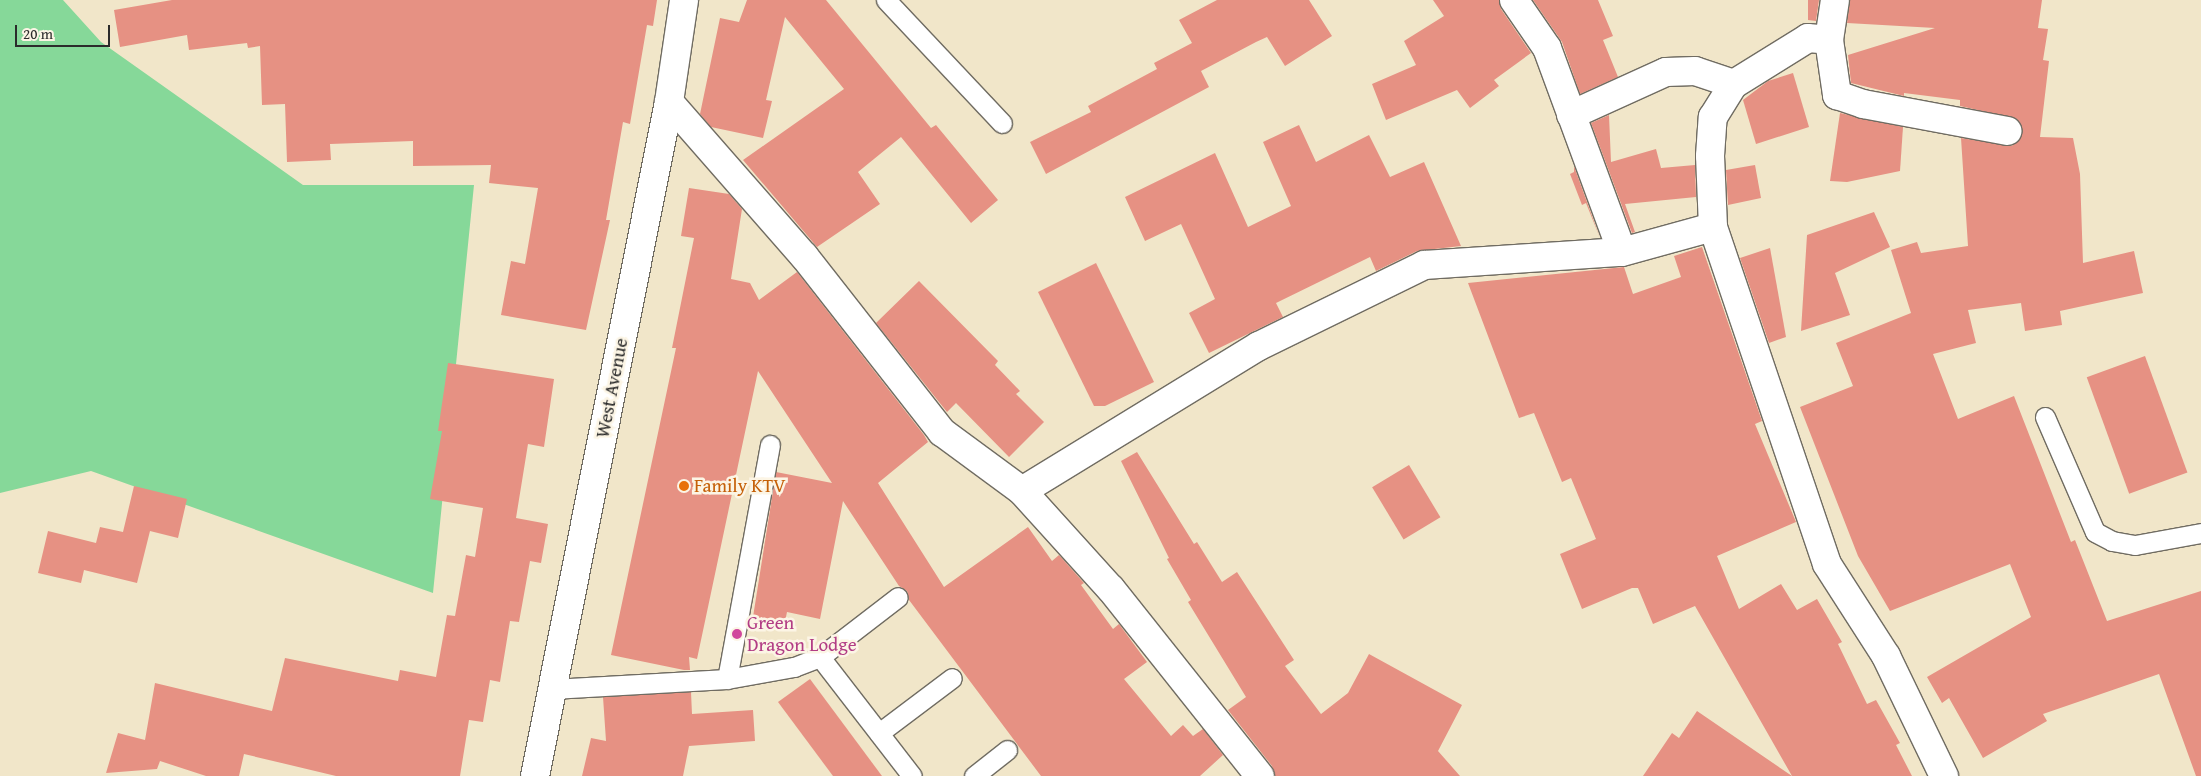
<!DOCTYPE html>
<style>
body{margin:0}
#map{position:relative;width:2201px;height:776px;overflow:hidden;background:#f1e6c9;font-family:"Gentium Book Plus",serif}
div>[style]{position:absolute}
.green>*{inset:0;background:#86d899}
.building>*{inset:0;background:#e69183;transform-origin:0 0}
.roads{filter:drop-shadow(1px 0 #706c62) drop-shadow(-1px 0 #706c62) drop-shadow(0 1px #706c62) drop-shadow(0 -1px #706c62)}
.lane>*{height:19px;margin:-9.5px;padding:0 9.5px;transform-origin:9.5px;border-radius:9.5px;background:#fff}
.street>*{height:28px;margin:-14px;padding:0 14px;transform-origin:14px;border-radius:14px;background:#fff}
.secondary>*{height:28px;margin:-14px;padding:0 14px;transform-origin:14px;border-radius:14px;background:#fff}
.dots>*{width:14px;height:14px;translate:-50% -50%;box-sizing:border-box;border:2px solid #fcf5e5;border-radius:50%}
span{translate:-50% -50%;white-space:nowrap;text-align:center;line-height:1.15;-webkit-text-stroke:5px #fcf5e5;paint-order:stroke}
.street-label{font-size:19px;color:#2b2b2b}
.food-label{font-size:19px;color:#c56008}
.left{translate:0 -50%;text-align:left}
.hotel-label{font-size:19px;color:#b23c85}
.scale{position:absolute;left:15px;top:25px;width:95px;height:22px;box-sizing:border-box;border:2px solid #2b2b2b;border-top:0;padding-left:6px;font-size:15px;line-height:18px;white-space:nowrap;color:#2b2b2b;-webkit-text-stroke:4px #fcf5e5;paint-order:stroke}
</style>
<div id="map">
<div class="green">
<div style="clip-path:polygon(0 0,63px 0,101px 42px,303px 185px,474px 185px,433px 593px,91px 471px,0 493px)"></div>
</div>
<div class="building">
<div style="clip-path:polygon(172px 0,657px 0,653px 26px,647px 25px,630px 124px,623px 122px,606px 220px,610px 220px,586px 330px,501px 315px,511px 261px,525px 264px,538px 188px,489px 183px,491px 165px,413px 166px,413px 141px,330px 144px,331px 160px,287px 162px,285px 104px,262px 105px,260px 46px,248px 48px,247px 43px,189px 50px,187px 35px,120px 47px,114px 10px)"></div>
<div style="clip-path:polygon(747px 0,826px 0,931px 128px,936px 125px,998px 200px,971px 223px,901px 137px,858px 172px,880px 204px,817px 247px,743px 160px,844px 89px,785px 17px,766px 100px,772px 101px,763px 138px,711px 127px,700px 114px,720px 18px,739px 22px)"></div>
<div style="clip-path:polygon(1217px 0,1309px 0,1332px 36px,1285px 66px,1267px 37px,1256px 42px,1201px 71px,1209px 87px,1046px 174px,1030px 142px,1091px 112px,1088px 106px,1157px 69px,1154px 63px,1192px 43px,1179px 20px)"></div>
<div style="clip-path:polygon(1433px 0,1499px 0,1501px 9px,1531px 53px,1494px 80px,1499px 86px,1470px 108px,1457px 90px,1386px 120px,1372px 84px,1416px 65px,1404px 41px,1444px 16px)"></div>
<div style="clip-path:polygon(1533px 0,1598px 0,1613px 36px,1603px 40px,1618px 77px,1580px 94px,1562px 42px)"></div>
<div style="clip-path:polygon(1808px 0,1819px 0,1816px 21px,1808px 20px)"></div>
<div style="clip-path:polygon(1850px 0,2042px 0,2038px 28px,2048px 29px,2043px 60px,2049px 61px,2040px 137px,2073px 138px,2080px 174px,2083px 263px,2134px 251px,2143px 293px,2060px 311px,2062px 325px,2025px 331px,2021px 303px,1968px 310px,1976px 343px,1933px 354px,1958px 419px,2014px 396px,2071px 542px,2075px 540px,2107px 621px,2201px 591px,2201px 776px,2196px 776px,2159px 674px,2043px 714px,2047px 721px,1983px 758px,1949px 698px,1942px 703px,1927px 677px,2031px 617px,2010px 564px,1890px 611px,1858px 556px,1800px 407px,1853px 386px,1836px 343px,1911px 313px,1891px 250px,1917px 242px,1921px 253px,1968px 246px,1961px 138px,2012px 146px,2022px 133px,2017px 119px,1960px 106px,1960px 100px,1904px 93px,1904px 96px,1851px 83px,1848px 55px,1935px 28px,1847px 23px)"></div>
<div style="clip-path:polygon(1793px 73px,1809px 127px,1756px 144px,1743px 100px,1768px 81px)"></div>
<div style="clip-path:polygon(1840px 113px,1903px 127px,1900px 171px,1847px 182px,1830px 181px)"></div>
<div style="clip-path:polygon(1609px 115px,1611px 162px,1656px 149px,1661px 168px,1695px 165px,1696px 197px,1625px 204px,1635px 232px,1632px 233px,1591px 123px)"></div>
<div style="clip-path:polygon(1299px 125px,1316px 162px,1369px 135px,1390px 177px,1424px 162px,1461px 246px,1417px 251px,1376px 271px,1370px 257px,1276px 303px,1283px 317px,1209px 353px,1189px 313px,1215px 299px,1181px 224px,1145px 241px,1125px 197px,1215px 153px,1248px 227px,1291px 206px,1263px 142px)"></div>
<div style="clip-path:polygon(1755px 165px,1761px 198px,1728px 205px,1726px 170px)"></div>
<div style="clip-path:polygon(1574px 166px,1600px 238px,1586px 203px,1582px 205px,1570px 174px,1574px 172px)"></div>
<div style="clip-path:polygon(689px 188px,729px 194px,742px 209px,731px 279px,750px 283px,759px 300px,797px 272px,924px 435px,928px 442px,878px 483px,944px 587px,1028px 527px,1052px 561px,1059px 555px,1084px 583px,1081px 585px,1113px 629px,1119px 624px,1147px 662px,1124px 679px,1171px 736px,1183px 725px,1193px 736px,1203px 729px,1223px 755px,1200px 776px,1041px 776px,909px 600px,907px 591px,899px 586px,843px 501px,820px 619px,787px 612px,785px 622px,753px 617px,776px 472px,832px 483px,758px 371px,697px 659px,689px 657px,690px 670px,684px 670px,611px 655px,676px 348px,672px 348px,694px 238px,681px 236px)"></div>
<div style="clip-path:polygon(1874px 212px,1890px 247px,1835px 273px,1850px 315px,1801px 331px,1807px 235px)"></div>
<div style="clip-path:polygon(1702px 247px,1762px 421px,1755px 424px,1796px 522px,1717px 556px,1739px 609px,1781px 584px,1797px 610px,1817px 599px,1842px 642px,1838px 644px,1867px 704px,1876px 700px,1900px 743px,1896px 745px,1912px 776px,1792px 776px,1695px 606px,1653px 624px,1638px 588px,1632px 588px,1582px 609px,1560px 554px,1596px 539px,1571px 478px,1562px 482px,1534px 413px,1519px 418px,1468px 283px,1624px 267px,1633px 294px,1681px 277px,1674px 256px)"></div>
<div style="clip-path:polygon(1770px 248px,1786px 337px,1769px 343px,1740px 258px)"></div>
<div style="clip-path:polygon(1096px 263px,1154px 382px,1105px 406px,1094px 406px,1038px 292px)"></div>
<div style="clip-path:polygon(919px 281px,998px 361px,995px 365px,1020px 391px,1016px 394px,1044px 422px,1009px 457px,956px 403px,947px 412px,876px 323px)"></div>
<div style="left:2145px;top:356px;width:124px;height:62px;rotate:70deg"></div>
<div style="clip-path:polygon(448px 363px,554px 379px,544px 447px,528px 444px,516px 518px,548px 524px,541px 563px,530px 561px,519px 622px,510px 621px,500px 682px,490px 680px,483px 722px,469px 720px,460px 776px,336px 776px,244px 754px,239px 776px,206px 776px,160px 761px,157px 769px,106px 773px,118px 733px,145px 740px,155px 683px,272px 711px,285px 658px,398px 681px,400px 670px,436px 677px,447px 615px,455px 616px,466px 555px,475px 557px,483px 508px,430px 499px,442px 431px,438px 431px)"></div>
<div style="clip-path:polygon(1137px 452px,1194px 544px,1197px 542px,1222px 582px,1237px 572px,1294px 660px,1285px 666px,1321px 714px,1348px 693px,1369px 654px,1462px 705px,1438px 751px,1460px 776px,1275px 776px,1272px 766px,1228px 710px,1246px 697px,1188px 602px,1191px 600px,1167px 559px,1169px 558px,1121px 461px)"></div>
<div style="left:1409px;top:465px;width:61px;height:43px;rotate:59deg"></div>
<div style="clip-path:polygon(134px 486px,187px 499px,178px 538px,150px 531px,137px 583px,84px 570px,81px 583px,38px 573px,48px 531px,96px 543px,100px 527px,123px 532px)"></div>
<div style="clip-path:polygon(810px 679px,882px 776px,833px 776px,778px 702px)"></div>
<div style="clip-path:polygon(691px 692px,692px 714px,753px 710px,755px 741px,689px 746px,683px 776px,582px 776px,591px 738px,606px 741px,603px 697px)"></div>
<div style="clip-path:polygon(1697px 711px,1792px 776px,1643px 776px,1672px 733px,1679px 738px)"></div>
</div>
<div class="roads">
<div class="lane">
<div style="left:886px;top:0;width:169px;rotate:46.7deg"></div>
<div style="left:2045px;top:417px;width:125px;rotate:66.5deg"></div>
<div style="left:2095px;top:532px;width:19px;rotate:28deg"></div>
<div style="left:2112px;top:541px;width:23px;rotate:10deg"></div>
<div style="left:2135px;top:545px;width:67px;rotate:-10.3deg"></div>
<div style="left:820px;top:657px;width:150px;rotate:52.3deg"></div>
<div style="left:727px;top:679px;width:238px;rotate:-79.6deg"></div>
<div style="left:552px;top:689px;width:175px;rotate:-3.3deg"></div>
<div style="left:727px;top:679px;width:68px;rotate:-10.2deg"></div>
<div style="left:794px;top:667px;width:28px;rotate:-21deg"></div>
<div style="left:820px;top:657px;width:98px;rotate:-37.6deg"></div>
<div style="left:879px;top:733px;width:91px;rotate:-37deg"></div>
<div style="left:974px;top:776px;width:42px;rotate:-38.2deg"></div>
</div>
<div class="street">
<div style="left:1514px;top:0;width:58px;rotate:55.5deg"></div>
<div style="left:1547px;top:48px;width:217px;rotate:69.8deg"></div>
<div style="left:1829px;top:40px;width:40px;rotate:-81.5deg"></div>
<div style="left:669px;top:102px;width:205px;rotate:48.8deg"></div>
<div style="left:804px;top:256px;width:224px;rotate:51.9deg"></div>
<div style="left:942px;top:432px;width:99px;rotate:36.4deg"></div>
<div style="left:1022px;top:491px;width:132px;rotate:47.8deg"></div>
<div style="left:1111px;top:589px;width:239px;rotate:51.5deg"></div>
<div style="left:1571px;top:115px;width:104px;rotate:-24.4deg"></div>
<div style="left:1666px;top:72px;width:29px;rotate:-2deg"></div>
<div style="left:1695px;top:71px;width:41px;rotate:18.4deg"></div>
<div style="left:1022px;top:491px;width:278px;rotate:-31.5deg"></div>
<div style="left:1259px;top:346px;width:184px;rotate:-26.1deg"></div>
<div style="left:1424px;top:265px;width:198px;rotate:-3.8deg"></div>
<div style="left:1622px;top:252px;width:94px;rotate:-15.4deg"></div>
<div style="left:1944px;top:776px;width:133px;rotate:-115.8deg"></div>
<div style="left:1886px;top:656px;width:109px;rotate:-122.7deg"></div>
<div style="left:1827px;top:564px;width:356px;rotate:-108.7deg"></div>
<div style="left:1713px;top:227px;width:71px;rotate:-92.4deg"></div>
<div style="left:1710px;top:156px;width:39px;rotate:-86deg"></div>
<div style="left:1713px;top:117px;width:39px;rotate:-58deg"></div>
<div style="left:1734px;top:84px;width:87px;rotate:-31.9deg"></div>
<div style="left:1808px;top:38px;width:21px;rotate:5deg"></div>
<div style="left:1829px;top:40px;width:56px;rotate:81.7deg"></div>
<div style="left:1837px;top:95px;width:28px;rotate:19deg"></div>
<div style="left:1863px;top:104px;width:147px;rotate:10.6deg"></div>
</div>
<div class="secondary">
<div style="left:535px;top:776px;width:687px;rotate:-78.76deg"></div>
<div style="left:669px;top:102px;width:103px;rotate:-81.6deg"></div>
</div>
</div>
<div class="dots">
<div style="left:684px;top:486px;background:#e8710a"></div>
<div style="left:737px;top:634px;background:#d1479c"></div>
</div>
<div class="street-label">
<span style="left:612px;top:388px;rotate:-79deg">West Avenue</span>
</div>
<div class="food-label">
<span class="left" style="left:694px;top:486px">Family KTV</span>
</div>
<div class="hotel-label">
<span class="left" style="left:747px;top:634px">Green<br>Dragon Lodge</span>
</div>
<div class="scale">20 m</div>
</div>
